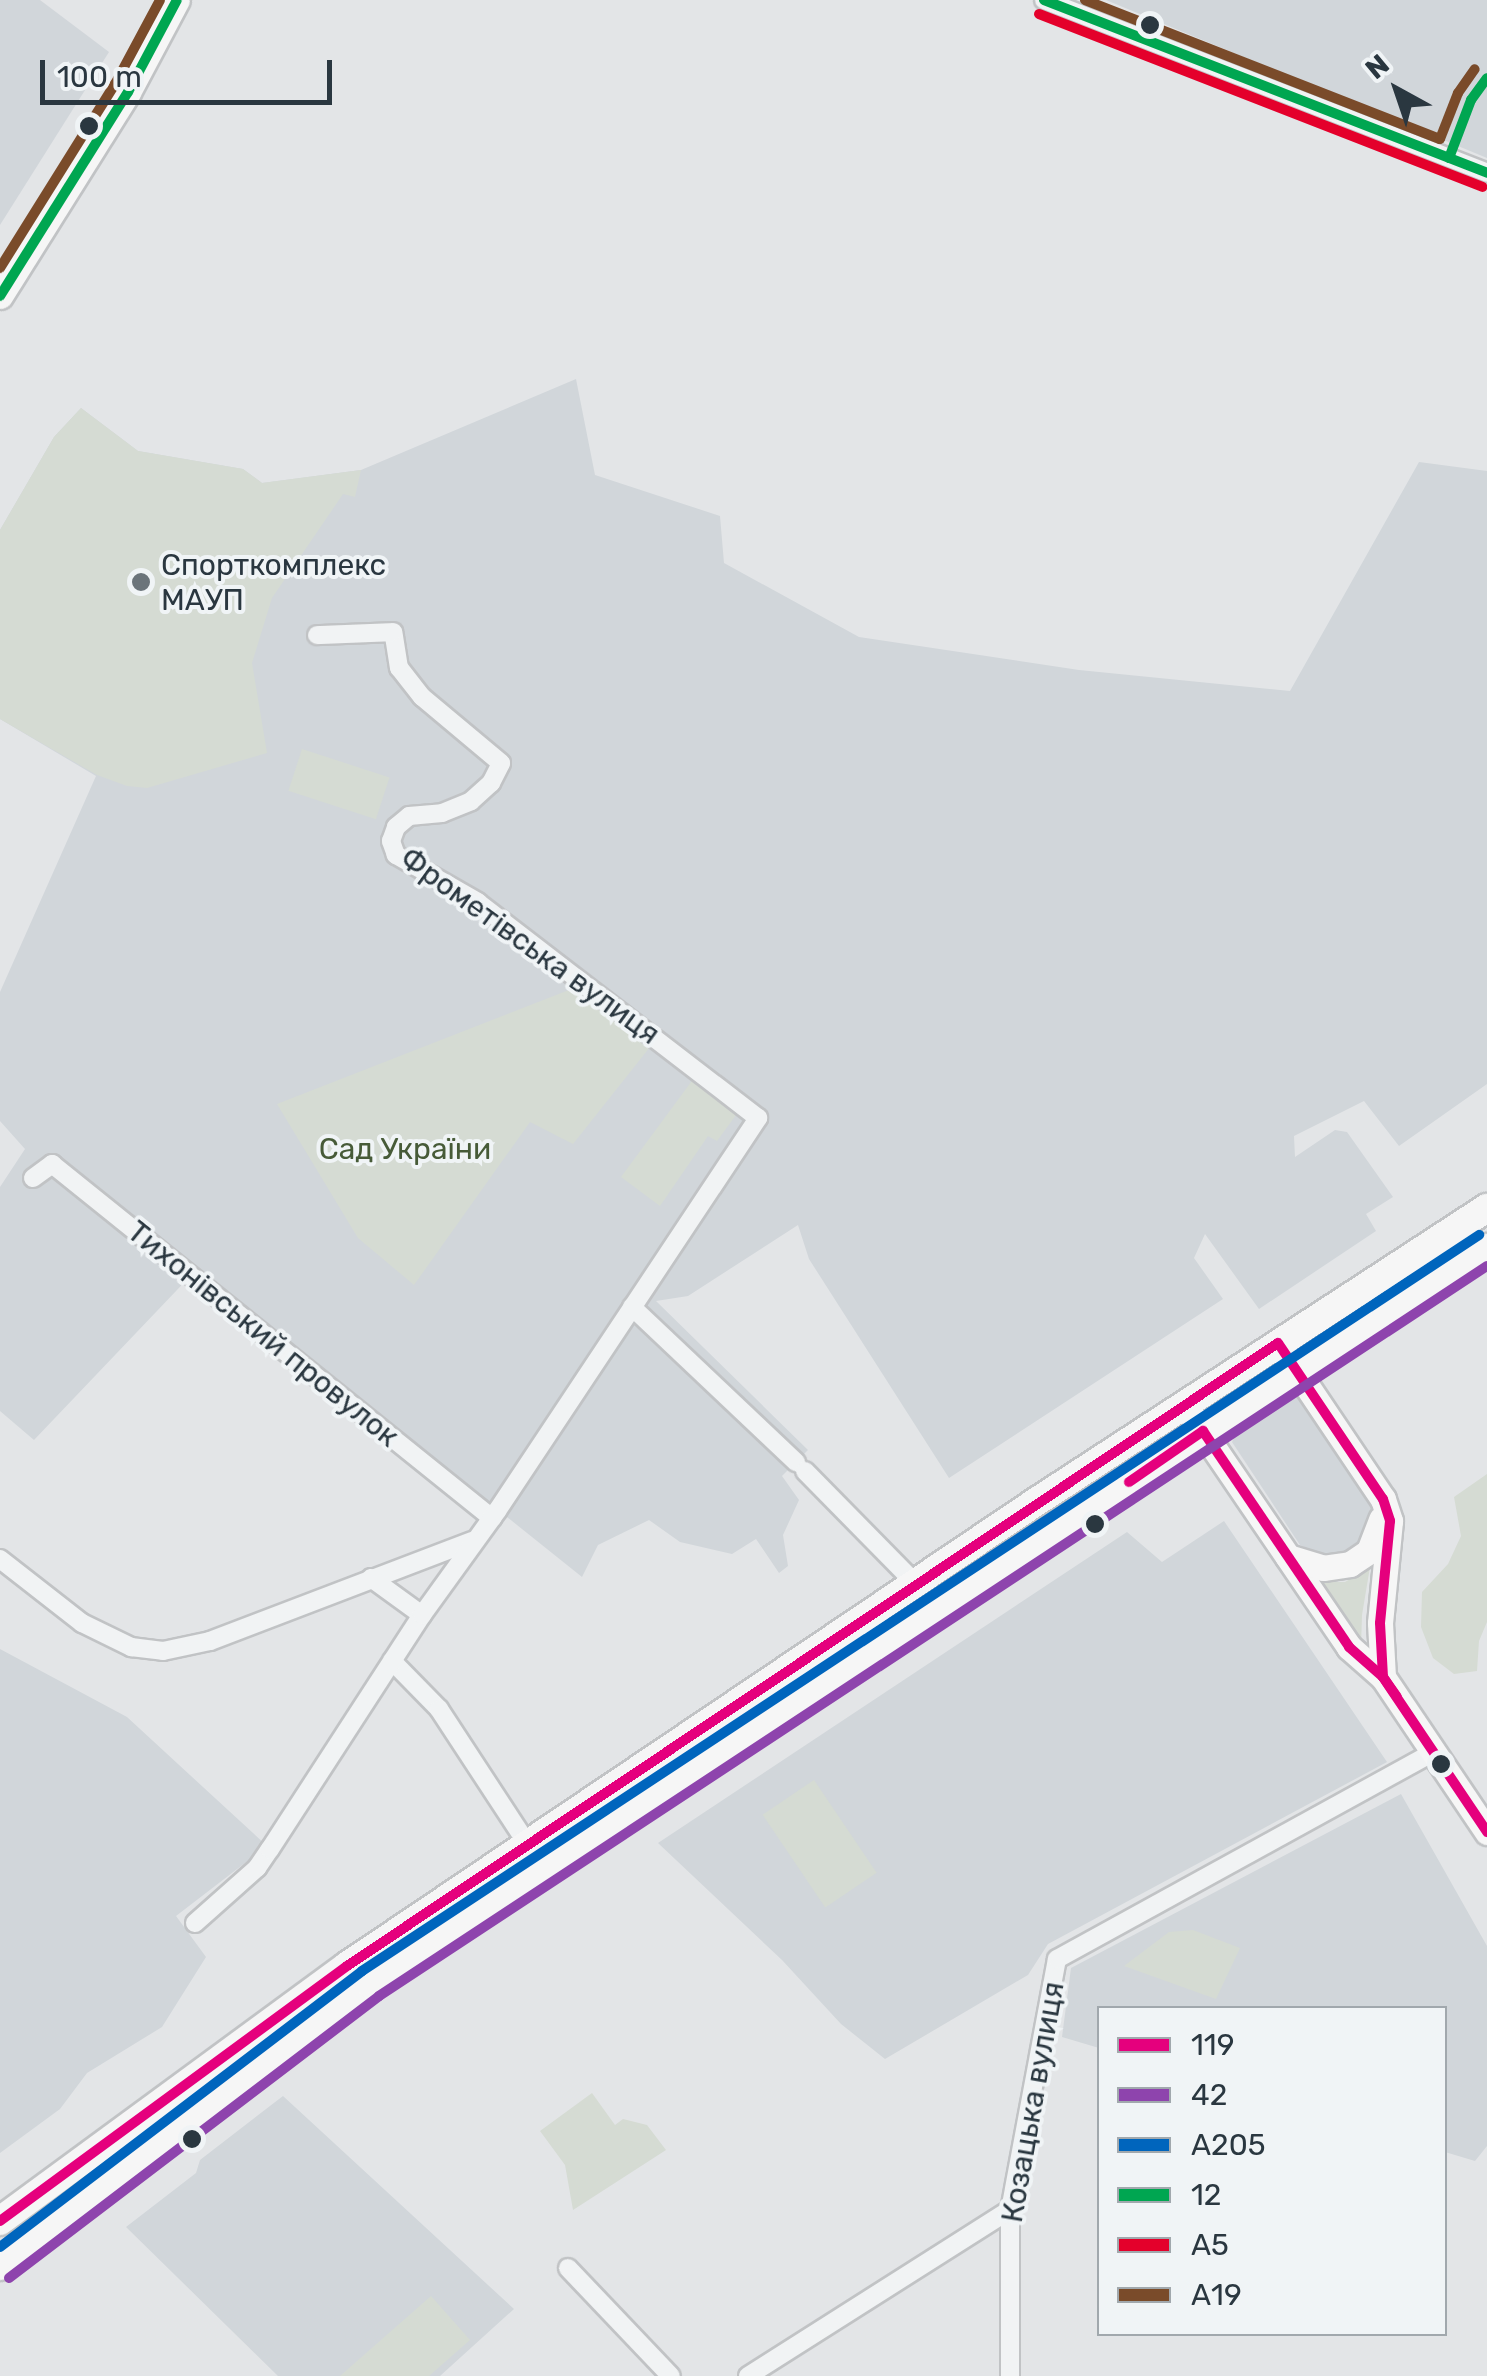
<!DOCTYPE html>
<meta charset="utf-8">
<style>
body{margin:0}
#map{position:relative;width:1487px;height:2376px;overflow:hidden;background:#e3e5e7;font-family:Rubik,sans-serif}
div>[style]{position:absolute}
.built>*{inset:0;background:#d1d6da}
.green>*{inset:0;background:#d5dbd3;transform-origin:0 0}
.roads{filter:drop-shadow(2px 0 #c1c3c5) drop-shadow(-2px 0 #c1c3c5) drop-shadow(0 2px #c1c3c5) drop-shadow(0 -2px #c1c3c5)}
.street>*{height:18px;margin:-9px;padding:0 9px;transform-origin:9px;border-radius:9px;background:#f1f3f4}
.secondary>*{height:25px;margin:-12.5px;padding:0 12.5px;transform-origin:12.5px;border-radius:12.5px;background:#f6f6f6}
.primary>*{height:28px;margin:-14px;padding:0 14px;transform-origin:14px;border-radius:14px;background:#f6f6f6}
.bus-1>*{height:10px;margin:-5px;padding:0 5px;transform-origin:5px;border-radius:5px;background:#e5007d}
.bus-2>*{height:10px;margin:-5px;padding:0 5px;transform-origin:5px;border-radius:5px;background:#8e44ad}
.bus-3>*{height:10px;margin:-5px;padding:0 5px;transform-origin:5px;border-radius:5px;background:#0065bd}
.bus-4>*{height:10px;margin:-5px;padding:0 5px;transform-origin:5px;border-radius:5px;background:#00a651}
.bus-5>*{height:10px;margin:-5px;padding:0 5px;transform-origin:5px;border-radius:5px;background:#e4002b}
.bus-6>*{height:10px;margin:-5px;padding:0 5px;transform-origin:5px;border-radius:5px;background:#7a4b2a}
.dots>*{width:28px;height:28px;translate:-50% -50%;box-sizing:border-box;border:5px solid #f0f4f6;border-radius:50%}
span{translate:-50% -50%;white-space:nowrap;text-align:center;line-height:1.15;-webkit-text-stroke:8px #f0f4f6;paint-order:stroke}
.poi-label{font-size:30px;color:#2a3740}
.left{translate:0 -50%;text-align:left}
.street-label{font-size:30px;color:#2a3740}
.park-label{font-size:30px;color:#475b38}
.legend{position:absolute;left:1097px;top:2006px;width:350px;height:330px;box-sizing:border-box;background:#f0f4f6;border:2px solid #a1a8ad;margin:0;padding:12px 18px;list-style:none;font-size:30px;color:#2a3740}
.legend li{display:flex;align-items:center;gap:20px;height:50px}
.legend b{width:50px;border:2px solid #a1a8ad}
.north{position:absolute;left:1347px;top:40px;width:100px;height:100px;-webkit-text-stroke:8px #f0f4f6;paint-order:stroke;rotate:320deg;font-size:28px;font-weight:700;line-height:40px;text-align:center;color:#2a3740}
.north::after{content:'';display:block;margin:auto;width:35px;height:45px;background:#2a3740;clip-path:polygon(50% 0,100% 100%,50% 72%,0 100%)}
.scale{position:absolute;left:40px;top:60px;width:292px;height:45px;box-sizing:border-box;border:5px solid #2a3740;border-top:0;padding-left:12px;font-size:30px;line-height:35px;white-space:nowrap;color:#2a3740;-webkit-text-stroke:8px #f0f4f6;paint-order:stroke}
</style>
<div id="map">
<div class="built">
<div style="clip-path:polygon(0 0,40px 0,109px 52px,0 225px)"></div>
<div style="clip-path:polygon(1106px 0,1487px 0,1487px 158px)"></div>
<div style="clip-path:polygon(576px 379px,595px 475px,720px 516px,724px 563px,859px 637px,1079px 670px,1290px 691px,1419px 462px,1487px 471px,1487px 1084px,1399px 1146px,1364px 1101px,1294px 1136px,1295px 1157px,1335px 1130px,1347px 1132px,1393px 1197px,1366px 1214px,1376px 1231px,1259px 1309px,1205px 1234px,1194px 1258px,1223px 1299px,949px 1478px,809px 1259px,798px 1225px,688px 1296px,656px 1301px,808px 1450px,782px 1476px,799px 1500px,783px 1535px,788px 1566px,779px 1573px,756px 1539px,732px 1554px,680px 1542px,649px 1520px,598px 1545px,582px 1577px,197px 1269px,34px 1440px,0 1411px,0 1187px,25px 1149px,0 1121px,0 992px,96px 776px,0 719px,0 530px,54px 437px,81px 408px,138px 451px,243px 469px,262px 483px,361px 470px)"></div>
<div style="clip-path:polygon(1301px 1396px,1371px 1501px,1372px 1527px,1354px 1549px,1340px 1555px,1326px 1557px,1300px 1545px,1232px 1442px,1237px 1431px,1287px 1398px)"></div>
<div style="clip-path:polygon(1224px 1521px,1387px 1762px,1048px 1944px,1028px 1975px,885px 2059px,841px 2024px,782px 1960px,658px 1843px,1127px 1532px,1162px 1562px)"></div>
<div style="clip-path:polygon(0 1649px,127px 1717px,267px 1846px,176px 1916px,206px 1957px,162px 2027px,87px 2073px,60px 2109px,0 2153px)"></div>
<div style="clip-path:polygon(1401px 1794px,1487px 1946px,1487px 2146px,1475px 2161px,1445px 2152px,1444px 2008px,1100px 2008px,1099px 2048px,1062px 2037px,1071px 1968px)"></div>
<div style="clip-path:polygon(283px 2096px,514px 2309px,440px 2376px,278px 2376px,126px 2227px,196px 2173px,200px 2160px)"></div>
</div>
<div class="green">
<div style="clip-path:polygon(81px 408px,138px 451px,243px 469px,262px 483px,361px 470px,355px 497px,343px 494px,272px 598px,252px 663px,267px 753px,147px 788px,127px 786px,97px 775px,0 719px,0 530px,54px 437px)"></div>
<div style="left:302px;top:749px;width:92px;height:44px;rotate:18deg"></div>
<div style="clip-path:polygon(574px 988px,650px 1047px,573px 1144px,530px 1122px,414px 1285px,358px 1238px,277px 1104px)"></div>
<div style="clip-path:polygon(694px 1078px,739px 1111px,717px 1141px,708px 1136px,660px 1206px,621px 1177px)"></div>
<div style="clip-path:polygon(1487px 1474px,1487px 1622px,1479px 1641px,1477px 1671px,1454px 1674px,1433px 1658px,1421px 1627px,1422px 1592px,1448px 1564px,1461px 1536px,1454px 1497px)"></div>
<div style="clip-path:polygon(1370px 1567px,1362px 1615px,1361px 1647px,1316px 1582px,1345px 1582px)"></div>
<div style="left:814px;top:1780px;width:112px;height:62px;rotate:56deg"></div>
<div style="clip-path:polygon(1193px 1930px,1240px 1948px,1216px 1999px,1124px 1966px,1169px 1932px)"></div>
<div style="clip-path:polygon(592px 2093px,615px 2125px,623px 2119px,647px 2125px,666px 2150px,573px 2210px,565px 2165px,540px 2131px)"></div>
<div style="clip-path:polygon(431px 2296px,470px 2340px,429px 2376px,340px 2376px)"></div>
</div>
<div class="roads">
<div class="street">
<div style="left:1044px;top:0;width:476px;rotate:21.3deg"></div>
<div style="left:33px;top:1178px;width:24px;rotate:-36deg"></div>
<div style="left:52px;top:1164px;width:565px;rotate:38.82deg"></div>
<div style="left:632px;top:1307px;width:226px;rotate:43.4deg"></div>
<div style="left:805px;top:1471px;width:158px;rotate:45.5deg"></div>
<div style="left:0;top:1559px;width:104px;rotate:38deg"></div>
<div style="left:82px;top:1623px;width:55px;rotate:26.1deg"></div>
<div style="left:131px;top:1647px;width:32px;rotate:7deg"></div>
<div style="left:163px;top:1651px;width:48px;rotate:-12deg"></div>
<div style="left:210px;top:1641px;width:280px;rotate:-20.9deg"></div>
<div style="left:371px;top:1578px;width:63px;rotate:36deg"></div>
<div style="left:392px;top:1661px;width:67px;rotate:45.6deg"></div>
<div style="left:439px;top:1709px;width:163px;rotate:56.8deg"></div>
<div style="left:195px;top:1923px;width:83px;rotate:-41.6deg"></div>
<div style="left:257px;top:1868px;width:23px;rotate:-56deg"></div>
<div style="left:270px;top:1849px;width:279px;rotate:-57deg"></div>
<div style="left:422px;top:1615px;width:128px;rotate:-54.2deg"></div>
<div style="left:497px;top:1511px;width:472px;rotate:-56.4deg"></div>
<div style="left:758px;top:1118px;width:354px;rotate:-142.4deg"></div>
<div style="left:478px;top:902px;width:95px;rotate:-150.2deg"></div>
<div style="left:396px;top:855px;width:15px;rotate:-110deg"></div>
<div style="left:391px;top:841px;width:15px;rotate:-70deg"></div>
<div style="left:396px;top:827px;width:17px;rotate:-40deg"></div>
<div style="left:409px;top:816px;width:33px;rotate:-5deg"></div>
<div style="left:442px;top:813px;width:31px;rotate:-22deg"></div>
<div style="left:471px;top:801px;width:27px;rotate:-42deg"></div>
<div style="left:491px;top:783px;width:22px;rotate:-63deg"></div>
<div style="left:501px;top:763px;width:103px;rotate:-140.1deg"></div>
<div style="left:422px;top:697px;width:37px;rotate:-128deg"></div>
<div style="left:399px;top:668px;width:36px;rotate:-99deg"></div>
<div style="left:393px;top:632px;width:76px;rotate:177.7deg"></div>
<div style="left:568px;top:2268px;width:149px;rotate:46.4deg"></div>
<div style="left:748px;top:2376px;width:310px;rotate:-32.4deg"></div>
<div style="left:1010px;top:2376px;width:166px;rotate:-90deg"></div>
<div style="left:1010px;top:2210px;width:255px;rotate:-79.4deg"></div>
<div style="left:1057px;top:1959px;width:431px;rotate:-28.8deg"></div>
</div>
<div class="secondary">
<div style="left:0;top:296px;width:241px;rotate:-57.9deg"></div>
<div style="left:128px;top:92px;width:104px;rotate:-62deg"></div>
<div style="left:1278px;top:1343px;width:188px;rotate:56.1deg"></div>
<div style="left:1383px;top:1499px;width:23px;rotate:72deg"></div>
<div style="left:1390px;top:1521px;width:102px;rotate:95.6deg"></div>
<div style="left:1380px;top:1623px;width:54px;rotate:86.8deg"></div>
<div style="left:1184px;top:1404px;width:294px;rotate:55.8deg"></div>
<div style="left:1349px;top:1647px;width:45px;rotate:41.4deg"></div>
<div style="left:1383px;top:1677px;width:187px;rotate:56.1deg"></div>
<div style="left:1288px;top:1557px;width:37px;rotate:17deg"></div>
<div style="left:1323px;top:1568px;width:27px;rotate:-8deg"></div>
<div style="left:1350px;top:1564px;width:23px;rotate:-34deg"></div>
<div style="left:1369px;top:1551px;width:34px;rotate:-69deg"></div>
</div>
<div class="primary">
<div style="left:0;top:2221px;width:431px;rotate:-36.3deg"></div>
<div style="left:347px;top:1966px;width:834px;rotate:-33.96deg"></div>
<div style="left:1039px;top:1500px;width:535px;rotate:-33.1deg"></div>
<div style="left:0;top:2266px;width:465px;rotate:-37.3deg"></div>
<div style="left:370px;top:1984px;width:1338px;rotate:-33.38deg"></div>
</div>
</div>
<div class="bus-1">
<div style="left:1129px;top:1482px;width:90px;rotate:-34.6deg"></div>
<div style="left:1203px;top:1431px;width:261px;rotate:55.9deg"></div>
<div style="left:1349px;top:1647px;width:45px;rotate:41.4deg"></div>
<div style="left:1383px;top:1677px;width:24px;rotate:55deg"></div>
<div style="left:0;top:2221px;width:431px;rotate:-36.3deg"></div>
<div style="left:347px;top:1966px;width:1120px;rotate:-33.79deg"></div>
<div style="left:1278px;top:1343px;width:188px;rotate:56.1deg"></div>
<div style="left:1383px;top:1499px;width:23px;rotate:72deg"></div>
<div style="left:1390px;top:1521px;width:102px;rotate:95.6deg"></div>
<div style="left:1380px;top:1623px;width:54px;rotate:86.8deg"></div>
<div style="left:1383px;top:1677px;width:187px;rotate:56.1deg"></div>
</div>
<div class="bus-2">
<div style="left:9px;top:2278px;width:465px;rotate:-37.3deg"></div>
<div style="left:379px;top:1996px;width:1327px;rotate:-33.38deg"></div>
</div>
<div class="bus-3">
<div style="left:0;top:2247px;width:455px;rotate:-37.3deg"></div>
<div style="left:362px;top:1971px;width:1338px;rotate:-33.38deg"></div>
</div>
<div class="bus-4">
<div style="left:1044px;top:0;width:476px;rotate:21.3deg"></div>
<div style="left:1449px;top:158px;width:62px;rotate:-69.2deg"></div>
<div style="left:1471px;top:100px;width:27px;rotate:-54deg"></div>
<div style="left:0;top:296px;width:241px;rotate:-57.9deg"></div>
<div style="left:128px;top:92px;width:104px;rotate:-62deg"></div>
</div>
<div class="bus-5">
<div style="left:1039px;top:14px;width:476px;rotate:21.3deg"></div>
</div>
<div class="bus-6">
<div style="left:1085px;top:0;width:381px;rotate:21.4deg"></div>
<div style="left:1440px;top:139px;width:49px;rotate:-68.6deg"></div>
<div style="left:1458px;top:93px;width:29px;rotate:-55deg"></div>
<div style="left:0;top:268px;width:217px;rotate:-58deg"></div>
<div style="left:115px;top:84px;width:95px;rotate:-61.8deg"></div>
</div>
<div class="dots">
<div style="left:1150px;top:25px;background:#2a3740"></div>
<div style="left:89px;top:126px;background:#2a3740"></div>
<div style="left:141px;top:582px;background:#6b747a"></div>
<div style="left:1095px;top:1524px;background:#2a3740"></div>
<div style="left:1441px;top:1764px;background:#2a3740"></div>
<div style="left:192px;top:2139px;background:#2a3740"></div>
</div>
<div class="poi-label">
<span class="left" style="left:161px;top:582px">Спорткомплекс<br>МАУП</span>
</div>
<div class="street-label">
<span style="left:530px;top:946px;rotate:36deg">Фрометівська вулиця</span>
<span style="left:263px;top:1334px;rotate:39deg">Тихонівський провулок</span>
<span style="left:1033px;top:2102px;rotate:-80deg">Козацька вулиця</span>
</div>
<div class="park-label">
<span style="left:405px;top:1149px">Сад України</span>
</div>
<ul class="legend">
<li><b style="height:12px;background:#e5007d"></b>119</li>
<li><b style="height:12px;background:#8e44ad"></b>42</li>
<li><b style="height:12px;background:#0065bd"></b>А205</li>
<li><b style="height:12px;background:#00a651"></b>12</li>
<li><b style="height:12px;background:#e4002b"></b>А5</li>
<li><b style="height:12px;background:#7a4b2a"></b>А19</li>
</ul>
<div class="north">N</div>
<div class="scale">100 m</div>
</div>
